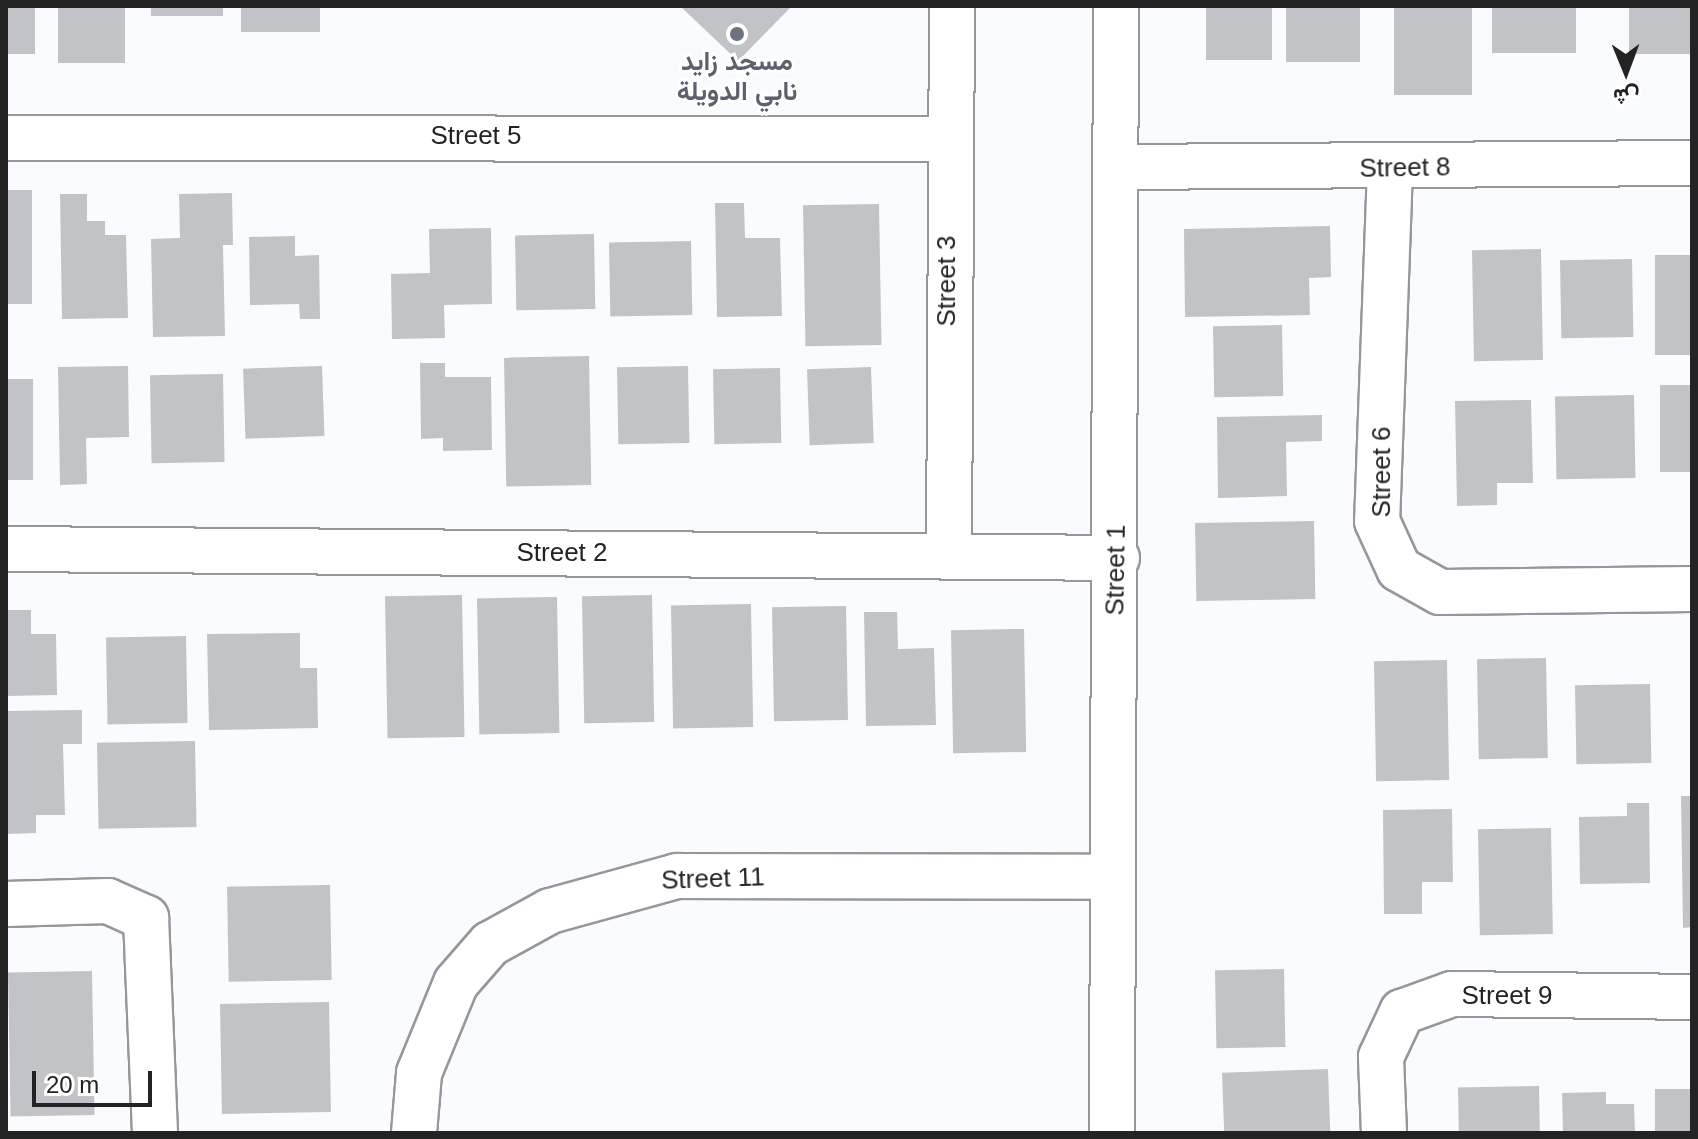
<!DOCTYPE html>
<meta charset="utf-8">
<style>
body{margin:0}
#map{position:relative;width:1698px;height:1139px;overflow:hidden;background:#fafbfe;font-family:Arial,Vazirmatn,sans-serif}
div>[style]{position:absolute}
.building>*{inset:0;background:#c2c3c6;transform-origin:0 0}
.roads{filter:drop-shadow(2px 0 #96979a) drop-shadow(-2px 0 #96979a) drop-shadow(0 2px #96979a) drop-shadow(0 -2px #96979a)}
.minor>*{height:44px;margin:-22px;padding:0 22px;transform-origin:22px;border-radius:22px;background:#fff}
.dots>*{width:22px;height:22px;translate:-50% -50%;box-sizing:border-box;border:4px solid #fff;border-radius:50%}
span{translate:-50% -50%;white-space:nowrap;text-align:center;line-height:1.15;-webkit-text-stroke:6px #fff;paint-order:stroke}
.worship-label{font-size:26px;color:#5b616d;font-weight:700}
.street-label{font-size:26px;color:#232324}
.frame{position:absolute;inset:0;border:8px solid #232324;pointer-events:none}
.north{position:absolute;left:1586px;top:32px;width:80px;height:80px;-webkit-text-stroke:6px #fff;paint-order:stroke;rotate:179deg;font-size:22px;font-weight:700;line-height:32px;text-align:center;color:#232324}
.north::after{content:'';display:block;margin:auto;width:28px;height:36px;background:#232324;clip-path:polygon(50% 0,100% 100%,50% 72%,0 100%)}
.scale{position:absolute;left:32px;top:1071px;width:120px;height:36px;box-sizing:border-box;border:4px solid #232324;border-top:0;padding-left:10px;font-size:24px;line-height:28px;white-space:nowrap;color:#232324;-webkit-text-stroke:6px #fff;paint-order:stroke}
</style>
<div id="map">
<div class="building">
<div style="left:6px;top:6px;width:29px;height:48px"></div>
<div style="left:58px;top:6px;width:67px;height:57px"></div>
<div style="left:151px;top:6px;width:72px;height:10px"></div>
<div style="left:241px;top:6px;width:79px;height:26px"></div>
<div style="clip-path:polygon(680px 6px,792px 6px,738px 61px)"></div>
<div style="left:1206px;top:6px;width:66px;height:54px"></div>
<div style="left:1286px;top:6px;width:74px;height:56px"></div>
<div style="left:1394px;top:6px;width:78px;height:89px"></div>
<div style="left:1492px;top:6px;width:84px;height:47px"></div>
<div style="left:1629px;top:6px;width:63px;height:48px"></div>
<div style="left:6px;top:190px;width:26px;height:114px"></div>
<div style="clip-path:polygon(232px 193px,233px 245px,223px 245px,225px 336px,153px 337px,151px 239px,180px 238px,179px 194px)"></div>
<div style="clip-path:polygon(60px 194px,87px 194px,87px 221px,105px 221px,105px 235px,126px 235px,128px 318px,62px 319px)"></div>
<div style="clip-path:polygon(715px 203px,744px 203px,745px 238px,780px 238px,782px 316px,717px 317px)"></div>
<div style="left:879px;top:204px;width:141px;height:76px;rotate:89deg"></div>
<div style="clip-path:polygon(1330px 226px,1331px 277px,1309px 278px,1310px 315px,1185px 317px,1184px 229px)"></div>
<div style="clip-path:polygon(491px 228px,492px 304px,444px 305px,445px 338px,392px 339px,391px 274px,430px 273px,429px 229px)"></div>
<div style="left:594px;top:234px;width:75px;height:79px;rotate:89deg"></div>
<div style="clip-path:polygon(295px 236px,295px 256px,319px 255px,320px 319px,300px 319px,299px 304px,250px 305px,249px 237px)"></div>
<div style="left:691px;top:241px;width:74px;height:82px;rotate:89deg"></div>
<div style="left:1541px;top:249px;width:111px;height:69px;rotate:89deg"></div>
<div style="left:1692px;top:255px;width:100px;height:37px;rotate:90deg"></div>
<div style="left:1632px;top:259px;width:78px;height:72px;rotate:89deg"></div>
<div style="left:1282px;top:325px;width:71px;height:69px;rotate:89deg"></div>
<div style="left:589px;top:356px;width:129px;height:85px;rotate:89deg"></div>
<div style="clip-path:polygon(420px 363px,445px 363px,445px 377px,491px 377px,492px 450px,443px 451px,443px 438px,421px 439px)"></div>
<div style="clip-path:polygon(128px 366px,129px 437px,86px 438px,87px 484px,60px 485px,58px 367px)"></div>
<div style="left:322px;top:366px;width:70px;height:79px;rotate:88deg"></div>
<div style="left:688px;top:366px;width:77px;height:71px;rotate:89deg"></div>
<div style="left:871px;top:367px;width:76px;height:64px;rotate:88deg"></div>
<div style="left:780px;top:368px;width:75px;height:67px;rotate:89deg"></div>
<div style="left:223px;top:374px;width:88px;height:73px;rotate:89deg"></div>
<div style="left:6px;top:379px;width:27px;height:101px"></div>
<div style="left:1692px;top:385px;width:87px;height:32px;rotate:90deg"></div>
<div style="left:1634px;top:395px;width:83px;height:79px;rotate:89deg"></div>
<div style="clip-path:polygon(1531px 400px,1533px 483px,1497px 483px,1497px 505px,1457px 506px,1455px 401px)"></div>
<div style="clip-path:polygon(1322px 415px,1322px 441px,1286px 442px,1287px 496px,1218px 498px,1217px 417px)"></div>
<div style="left:1314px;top:521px;width:78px;height:119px;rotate:89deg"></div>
<div style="left:462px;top:595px;width:142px;height:77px;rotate:89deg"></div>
<div style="left:652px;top:595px;width:127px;height:70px;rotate:89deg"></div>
<div style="left:557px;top:597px;width:136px;height:80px;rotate:89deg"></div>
<div style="left:751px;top:604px;width:123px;height:80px;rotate:89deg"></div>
<div style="left:846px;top:606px;width:114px;height:74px;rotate:89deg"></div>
<div style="clip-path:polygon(6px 610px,31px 610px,31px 634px,56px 634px,57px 695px,6px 696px)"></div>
<div style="clip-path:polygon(864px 612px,897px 612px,898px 649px,934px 648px,936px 725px,866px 726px)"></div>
<div style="left:1024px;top:629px;width:123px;height:73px;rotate:89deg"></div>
<div style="clip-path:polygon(300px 633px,300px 668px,317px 668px,318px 728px,209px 730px,207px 634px)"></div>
<div style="left:186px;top:636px;width:87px;height:80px;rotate:89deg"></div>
<div style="left:1546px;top:658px;width:100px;height:69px;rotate:89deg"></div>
<div style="left:1447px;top:660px;width:120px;height:73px;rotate:89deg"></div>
<div style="left:1650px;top:684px;width:79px;height:75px;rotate:89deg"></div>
<div style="clip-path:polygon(82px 710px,82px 744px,63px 744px,65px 815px,36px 815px,36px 833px,6px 834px,6px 711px)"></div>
<div style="left:195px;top:741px;width:86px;height:98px;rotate:89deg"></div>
<div style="clip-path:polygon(1681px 796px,1692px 796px,1692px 927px,1683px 928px)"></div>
<div style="clip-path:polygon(1627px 803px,1649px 803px,1650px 883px,1580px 884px,1579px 817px,1627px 816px)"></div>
<div style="clip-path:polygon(1452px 809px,1453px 882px,1422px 882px,1422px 914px,1384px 914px,1383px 810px)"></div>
<div style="left:1551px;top:828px;width:106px;height:73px;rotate:89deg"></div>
<div style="left:330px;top:885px;width:95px;height:103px;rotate:89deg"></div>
<div style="left:1284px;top:969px;width:78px;height:69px;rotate:89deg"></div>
<div style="left:92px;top:971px;width:144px;height:84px;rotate:89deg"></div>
<div style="left:329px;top:1002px;width:110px;height:109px;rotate:89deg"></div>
<div style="left:1328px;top:1069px;width:64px;height:106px;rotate:88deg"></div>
<div style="left:1539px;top:1086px;width:47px;height:81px;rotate:89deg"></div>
<div style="left:1655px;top:1089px;width:37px;height:44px"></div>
<div style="clip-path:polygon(1606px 1092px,1606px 1104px,1634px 1104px,1635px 1133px,1563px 1133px,1562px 1093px)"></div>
</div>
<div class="roads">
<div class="minor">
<div style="left:6px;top:138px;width:941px;rotate:0.06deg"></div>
<div style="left:1118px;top:167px;width:574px;rotate:-0.4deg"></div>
<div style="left:1390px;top:169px;width:352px;rotate:92.1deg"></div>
<div style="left:1377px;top:521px;width:53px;rotate:65.4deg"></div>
<div style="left:1399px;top:569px;width:47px;rotate:29.3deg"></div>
<div style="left:1440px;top:592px;width:252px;rotate:-0.7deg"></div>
<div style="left:6px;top:549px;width:1111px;rotate:0.46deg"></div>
<div style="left:949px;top:556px;width:550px;rotate:-89.69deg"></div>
<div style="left:6px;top:904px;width:102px;rotate:-1.7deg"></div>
<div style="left:108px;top:901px;width:42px;rotate:24.1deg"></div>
<div style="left:146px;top:918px;width:215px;rotate:87.6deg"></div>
<div style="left:414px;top:1133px;width:60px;rotate:-85.2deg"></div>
<div style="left:419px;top:1073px;width:97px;rotate:-67.7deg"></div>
<div style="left:456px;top:983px;width:52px;rotate:-48.9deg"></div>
<div style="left:490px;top:944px;width:68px;rotate:-28.8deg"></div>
<div style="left:550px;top:911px;width:132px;rotate:-15.4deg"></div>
<div style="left:677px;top:876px;width:433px;rotate:0.1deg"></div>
<div style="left:1112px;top:1133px;width:1127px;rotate:-89.8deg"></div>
<div style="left:1384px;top:1133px;width:76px;rotate:-92.3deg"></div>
<div style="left:1381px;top:1057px;width:50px;rotate:-65deg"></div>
<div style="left:1402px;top:1012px;width:53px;rotate:-19.8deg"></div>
<div style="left:1452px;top:994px;width:240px;rotate:0.7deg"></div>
</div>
</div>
<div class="dots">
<div style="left:737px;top:34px;background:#6b7280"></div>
</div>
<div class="worship-label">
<span style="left:737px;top:77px">مسجد زايد<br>نابي الدويلة</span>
</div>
<div class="street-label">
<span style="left:476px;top:136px">Street 5</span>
<span style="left:1405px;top:168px;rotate:-1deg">Street 8</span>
<span style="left:947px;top:281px;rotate:-90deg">Street 3</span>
<span style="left:1382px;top:472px;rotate:-90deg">Street 6</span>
<span style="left:562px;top:553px">Street 2</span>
<span style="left:1116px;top:570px;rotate:-89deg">Street 1</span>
<span style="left:713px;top:879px;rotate:-2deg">Street 11</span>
<span style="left:1507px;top:996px">Street 9</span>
</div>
<div class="frame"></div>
<div class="north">ش</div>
<div class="scale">20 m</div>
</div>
